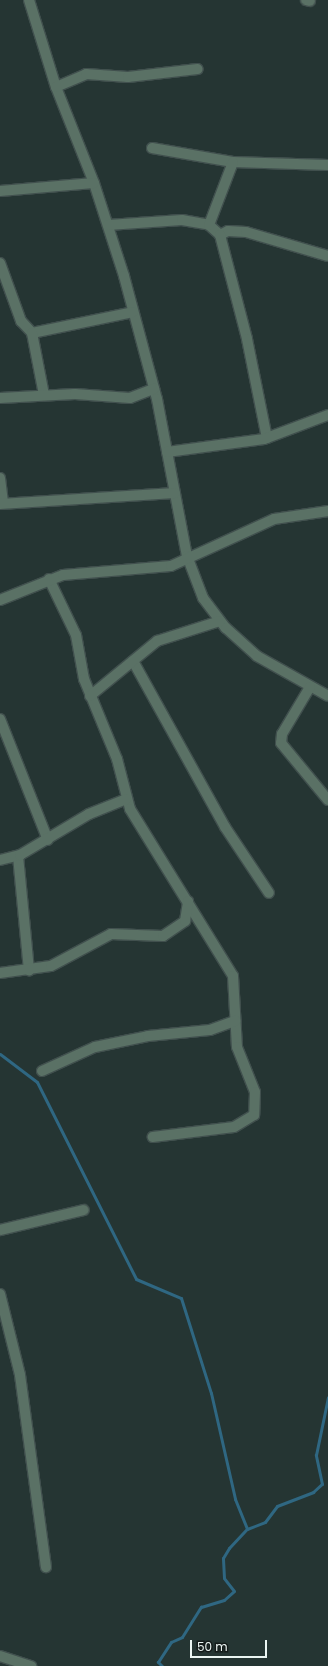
<!DOCTYPE html>
<style>
body{margin:0}
#map{position:relative;width:328px;height:1666px;overflow:hidden;background:#253533;font-family:Poppins,sans-serif}
div>[style]{position:absolute}
.stream>*{height:3px;margin:-1.5px;padding:0 1.5px;transform-origin:1.5px;border-radius:1.5px;background:#2f6782}
.roads{filter:drop-shadow(1px 0 #41504e) drop-shadow(-1px 0 #41504e) drop-shadow(0 1px #41504e) drop-shadow(0 -1px #41504e)}
.minor>*{height:10px;margin:-5px;padding:0 5px;transform-origin:5px;border-radius:5px;background:#5a7165}
span{translate:-50% -50%;white-space:nowrap;text-align:center;line-height:1.15;-webkit-text-stroke:3px #141b1a;paint-order:stroke}
.scale{position:absolute;left:190px;top:1640px;width:77px;height:18px;box-sizing:border-box;border:2px solid #ebf5f3;border-top:0;padding-left:5px;font-size:12px;line-height:14px;white-space:nowrap;color:#ebf5f3;-webkit-text-stroke:3px #141b1a;paint-order:stroke}
</style>
<div id="map">
<div class="stream">
<div style="left:0;top:1054px;width:46px;rotate:37.1deg"></div>
<div style="left:37px;top:1082px;width:220px;rotate:63.3deg"></div>
<div style="left:136px;top:1279px;width:49px;rotate:22.9deg"></div>
<div style="left:181px;top:1298px;width:100px;rotate:72.5deg"></div>
<div style="left:211px;top:1393px;width:109px;rotate:77.2deg"></div>
<div style="left:235px;top:1499px;width:32px;rotate:68deg"></div>
<div style="left:162px;top:1666px;width:6px;rotate:-135deg"></div>
<div style="left:158px;top:1662px;width:24px;rotate:-57deg"></div>
<div style="left:171px;top:1642px;width:12px;rotate:-24deg"></div>
<div style="left:182px;top:1637px;width:36px;rotate:-58deg"></div>
<div style="left:201px;top:1607px;width:24px;rotate:-17deg"></div>
<div style="left:224px;top:1600px;width:13px;rotate:-42deg"></div>
<div style="left:234px;top:1591px;width:16px;rotate:-128deg"></div>
<div style="left:224px;top:1578px;width:20px;rotate:-93deg"></div>
<div style="left:223px;top:1558px;width:12px;rotate:-59deg"></div>
<div style="left:229px;top:1548px;width:26px;rotate:-47deg"></div>
<div style="left:247px;top:1529px;width:19px;rotate:-21deg"></div>
<div style="left:265px;top:1522px;width:20px;rotate:-53deg"></div>
<div style="left:277px;top:1506px;width:39px;rotate:-21deg"></div>
<div style="left:313px;top:1492px;width:12px;rotate:-42deg"></div>
<div style="left:322px;top:1484px;width:30px;rotate:-102deg"></div>
<div style="left:316px;top:1455px;width:59px;rotate:-78.3deg"></div>
</div>
<div class="roads">
<div class="minor">
<div style="left:29px;top:0;width:91px;rotate:72.8deg"></div>
<div style="left:56px;top:87px;width:103px;rotate:68.4deg"></div>
<div style="left:94px;top:183px;width:98px;rotate:72.1deg"></div>
<div style="left:124px;top:276px;width:127px;rotate:75deg"></div>
<div style="left:157px;top:399px;width:160px;rotate:79.2deg"></div>
<div style="left:187px;top:556px;width:45px;rotate:69.1deg"></div>
<div style="left:203px;top:598px;width:38px;rotate:53deg"></div>
<div style="left:226px;top:628px;width:42px;rotate:42.1deg"></div>
<div style="left:257px;top:656px;width:81px;rotate:29.4deg"></div>
<div style="left:306px;top:0;width:4px;rotate:14deg"></div>
<div style="left:56px;top:87px;width:33px;rotate:-23deg"></div>
<div style="left:86px;top:74px;width:42px;rotate:4.1deg"></div>
<div style="left:128px;top:77px;width:70px;rotate:-6.5deg"></div>
<div style="left:152px;top:148px;width:82px;rotate:9.8deg"></div>
<div style="left:233px;top:162px;width:95px;rotate:1.8deg"></div>
<div style="left:0;top:191px;width:94px;rotate:-4.9deg"></div>
<div style="left:108px;top:225px;width:74px;rotate:-3.9deg"></div>
<div style="left:182px;top:220px;width:27px;rotate:10deg"></div>
<div style="left:209px;top:225px;width:15px;rotate:42deg"></div>
<div style="left:220px;top:235px;width:9px;rotate:-27deg"></div>
<div style="left:228px;top:231px;width:18px;rotate:3deg"></div>
<div style="left:246px;top:232px;width:85px;rotate:16.3deg"></div>
<div style="left:209px;top:225px;width:67px;rotate:-69.1deg"></div>
<div style="left:220px;top:235px;width:107px;rotate:75.4deg"></div>
<div style="left:247px;top:339px;width:101px;rotate:78.6deg"></div>
<div style="left:0;top:263px;width:62px;rotate:70.1deg"></div>
<div style="left:21px;top:321px;width:16px;rotate:47deg"></div>
<div style="left:32px;top:333px;width:103px;rotate:-11.7deg"></div>
<div style="left:32px;top:333px;width:63px;rotate:79deg"></div>
<div style="left:0;top:398px;width:75px;rotate:-3.1deg"></div>
<div style="left:75px;top:394px;width:55px;rotate:4.2deg"></div>
<div style="left:130px;top:398px;width:26px;rotate:-21deg"></div>
<div style="left:167px;top:452px;width:98px;rotate:-7.6deg"></div>
<div style="left:264px;top:439px;width:68px;rotate:-20.6deg"></div>
<div style="left:0;top:478px;width:25px;rotate:83deg"></div>
<div style="left:0;top:504px;width:175px;rotate:-3.6deg"></div>
<div style="left:49px;top:579px;width:62px;rotate:64.3deg"></div>
<div style="left:76px;top:635px;width:45px;rotate:79.7deg"></div>
<div style="left:84px;top:679px;width:87px;rotate:67.6deg"></div>
<div style="left:117px;top:759px;width:52px;rotate:75.4deg"></div>
<div style="left:130px;top:809px;width:196px;rotate:58.3deg"></div>
<div style="left:233px;top:976px;width:71px;rotate:86.8deg"></div>
<div style="left:237px;top:1047px;width:48px;rotate:68.2deg"></div>
<div style="left:255px;top:1092px;width:23px;rotate:92deg"></div>
<div style="left:254px;top:1115px;width:23px;rotate:149deg"></div>
<div style="left:234px;top:1127px;width:82px;rotate:173deg"></div>
<div style="left:0;top:600px;width:68px;rotate:-21.6deg"></div>
<div style="left:63px;top:575px;width:108px;rotate:-4.8deg"></div>
<div style="left:171px;top:566px;width:113px;rotate:-24.5deg"></div>
<div style="left:274px;top:519px;width:55px;rotate:-8.4deg"></div>
<div style="left:133px;top:661px;width:190px;rotate:61deg"></div>
<div style="left:225px;top:827px;width:79px;rotate:56.3deg"></div>
<div style="left:310px;top:687px;width:55px;rotate:120.8deg"></div>
<div style="left:282px;top:734px;width:9px;rotate:96deg"></div>
<div style="left:281px;top:743px;width:74px;rotate:50.5deg"></div>
<div style="left:90px;top:696px;width:87px;rotate:-39.4deg"></div>
<div style="left:157px;top:641px;width:66px;rotate:-17.6deg"></div>
<div style="left:0;top:719px;width:130px;rotate:68.4deg"></div>
<div style="left:18px;top:856px;width:115px;rotate:84.5deg"></div>
<div style="left:0;top:860px;width:21px;rotate:-14deg"></div>
<div style="left:20px;top:855px;width:80px;rotate:-30.7deg"></div>
<div style="left:89px;top:814px;width:40px;rotate:-22deg"></div>
<div style="left:0;top:973px;width:51px;rotate:-7.8deg"></div>
<div style="left:51px;top:966px;width:68px;rotate:-28.1deg"></div>
<div style="left:111px;top:934px;width:52px;rotate:2.2deg"></div>
<div style="left:163px;top:936px;width:27px;rotate:-34deg"></div>
<div style="left:185px;top:921px;width:20px;rotate:-81deg"></div>
<div style="left:42px;top:1071px;width:58px;rotate:-24.4deg"></div>
<div style="left:95px;top:1047px;width:54px;rotate:-11.7deg"></div>
<div style="left:148px;top:1036px;width:62px;rotate:-5.5deg"></div>
<div style="left:210px;top:1030px;width:27px;rotate:-20deg"></div>
<div style="left:0;top:1230px;width:86px;rotate:-13.4deg"></div>
<div style="left:0;top:1294px;width:83px;rotate:76.1deg"></div>
<div style="left:20px;top:1375px;width:194px;rotate:82.3deg"></div>
<div style="left:0;top:1656px;width:33px;rotate:18deg"></div>
</div>
</div>
<div class="scale">50 m</div>
</div>
